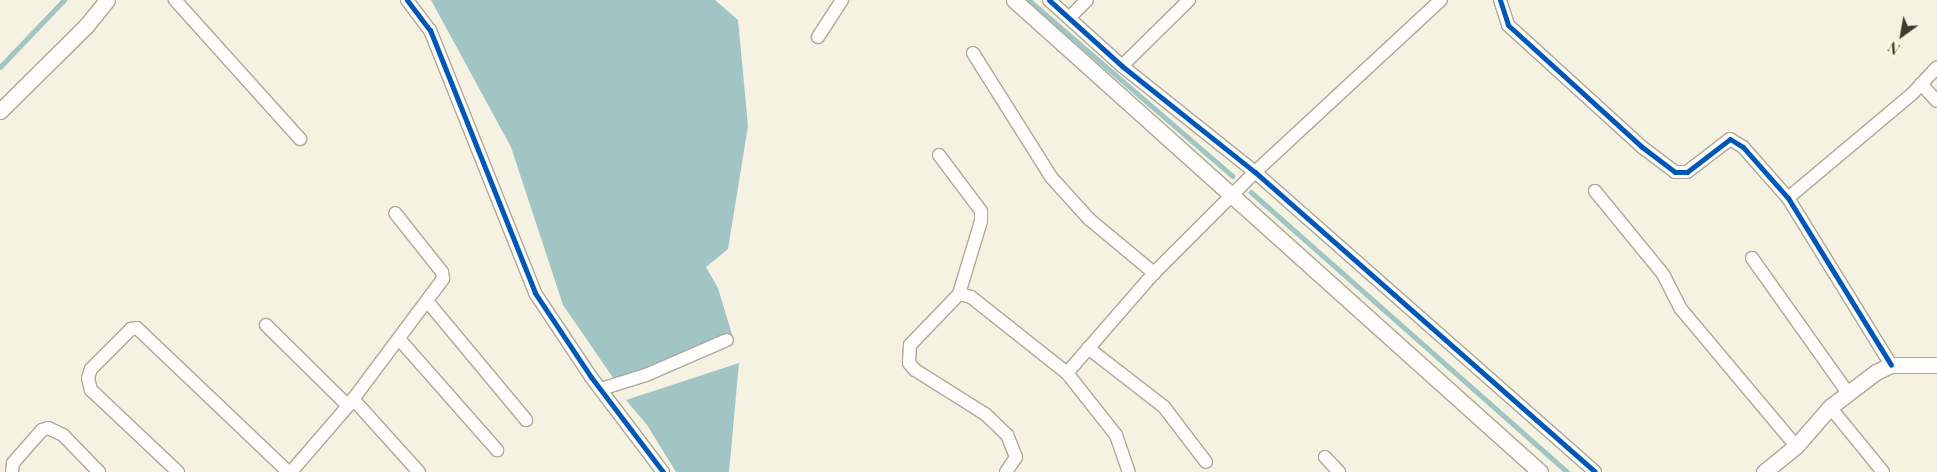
<!DOCTYPE html>
<style>
body{margin:0}
#map{position:relative;width:1937px;height:472px;overflow:hidden;background:#f6f2e2;font-family:"Playfair Display",serif}
div>[style]{position:absolute}
.water>*{inset:0;background:#a0c5c4}
.stream>*{height:4.5px;margin:-2.25px;padding:0 2.25px;transform-origin:2.25px;border-radius:2.25px;background:#a0c5c4}
.roads{filter:drop-shadow(1px 0 #aca99d) drop-shadow(-1px 0 #aca99d) drop-shadow(0 1px #aca99d) drop-shadow(0 -1px #aca99d)}
.minor>*{height:12px;margin:-6px;padding:0 6px;transform-origin:6px;border-radius:6px;background:#fefdfb}
.tertiary>*{height:15px;margin:-7.5px;padding:0 7.5px;transform-origin:7.5px;border-radius:7.5px;background:#fefdfb}
.cycleway>*{height:5px;margin:-2.5px;padding:0 2.5px;transform-origin:2.5px;border-radius:2.5px;background:#0057b8}
span{translate:-50% -50%;white-space:nowrap;text-align:center;line-height:1.15;-webkit-text-stroke:5px #fef8da;paint-order:stroke}
.north{position:absolute;left:1877px;top:10px;width:50px;height:50px;-webkit-text-stroke:4px #fef8da;paint-order:stroke;rotate:212deg;font-size:14px;font-weight:700;line-height:20px;text-align:center;color:#3d3a2f}
.north::after{content:'';display:block;margin:auto;width:18px;height:22px;background:#3d3a2f;clip-path:polygon(50% 0,100% 100%,50% 72%,0 100%)}
</style>
<div id="map">
<div class="water">
<div style="clip-path:polygon(431px 0,715px 0,738px 20px,748px 126px,728px 249px,706px 267px,718px 288px,734px 341px,616px 382px,563px 305px,511px 147px)"></div>
<div style="clip-path:polygon(739px 363px,729px 472px,676px 472px,647px 425px,626px 400px)"></div>
</div>
<div class="stream">
<div style="left:1029px;top:0;width:269px;rotate:40.8deg"></div>
<div style="left:0;top:67px;width:93px;rotate:-46.3deg"></div>
<div style="left:1251px;top:192px;width:422px;rotate:41.5deg"></div>
</div>
<div class="roads">
<div class="minor">
<div style="left:175px;top:0;width:187px;rotate:48deg"></div>
<div style="left:407px;top:0;width:38px;rotate:53deg"></div>
<div style="left:430px;top:30px;width:283px;rotate:68.2deg"></div>
<div style="left:535px;top:293px;width:101px;rotate:56.3deg"></div>
<div style="left:591px;top:377px;width:119px;rotate:52.8deg"></div>
<div style="left:1049px;top:0;width:98px;rotate:42.1deg"></div>
<div style="left:1122px;top:66px;width:170px;rotate:38.6deg"></div>
<div style="left:1255px;top:172px;width:453px;rotate:41.4deg"></div>
<div style="left:1500px;top:0;width:26px;rotate:72deg"></div>
<div style="left:1508px;top:25px;width:181px;rotate:42.3deg"></div>
<div style="left:1642px;top:147px;width:41px;rotate:37.1deg"></div>
<div style="left:1675px;top:172px;width:12px"></div>
<div style="left:1687px;top:172px;width:54px;rotate:-37.5deg"></div>
<div style="left:1730px;top:139px;width:15px;rotate:32deg"></div>
<div style="left:1743px;top:147px;width:68px;rotate:48.6deg"></div>
<div style="left:1788px;top:198px;width:196px;rotate:58.3deg"></div>
<div style="left:1069px;top:18px;width:25px;rotate:-45deg"></div>
<div style="left:818px;top:37px;width:44px;rotate:-57deg"></div>
<div style="left:973px;top:53px;width:146px;rotate:57.8deg"></div>
<div style="left:1051px;top:177px;width:57px;rotate:47.9deg"></div>
<div style="left:1089px;top:219px;width:85px;rotate:39.7deg"></div>
<div style="left:1122px;top:66px;width:94px;rotate:-44.6deg"></div>
<div style="left:1921px;top:84px;width:23px;rotate:47deg"></div>
<div style="left:939px;top:155px;width:70px;rotate:53.1deg"></div>
<div style="left:981px;top:211px;width:10px;rotate:90deg"></div>
<div style="left:981px;top:221px;width:76px;rotate:106.8deg"></div>
<div style="left:1595px;top:191px;width:107px;rotate:50.7deg"></div>
<div style="left:1663px;top:274px;width:39px;rotate:63deg"></div>
<div style="left:1681px;top:309px;width:179px;rotate:50deg"></div>
<div style="left:1788px;top:198px;width:163px;rotate:-40deg"></div>
<div style="left:1913px;top:93px;width:35px;rotate:-47deg"></div>
<div style="left:1752px;top:258px;width:166px;rotate:54.6deg"></div>
<div style="left:427px;top:301px;width:155px;rotate:50.2deg"></div>
<div style="left:266px;top:325px;width:115px;rotate:44.6deg"></div>
<div style="left:400px;top:340px;width:147px;rotate:48.6deg"></div>
<div style="left:1088px;top:348px;width:96px;rotate:37.8deg"></div>
<div style="left:1164px;top:407px;width:69px;rotate:52.6deg"></div>
<div style="left:1067px;top:373px;width:133px;rotate:-49deg"></div>
<div style="left:1154px;top:273px;width:143px;rotate:-45deg"></div>
<div style="left:1255px;top:172px;width:253px;rotate:-42.8deg"></div>
<div style="left:601px;top:389px;width:47px;rotate:-17.3deg"></div>
<div style="left:646px;top:375px;width:88px;rotate:-23.4deg"></div>
<div style="left:353px;top:399px;width:98px;rotate:47.9deg"></div>
<div style="left:1830px;top:407px;width:84px;rotate:50.8deg"></div>
<div style="left:1325px;top:457px;width:21px;rotate:47deg"></div>
<div style="left:12px;top:472px;width:9px;rotate:-84deg"></div>
<div style="left:13px;top:463px;width:44px;rotate:-48.7deg"></div>
<div style="left:42px;top:430px;width:6px;rotate:-18deg"></div>
<div style="left:48px;top:428px;width:17px;rotate:25deg"></div>
<div style="left:63px;top:435px;width:52px;rotate:45.8deg"></div>
<div style="left:178px;top:472px;width:120px;rotate:-136.7deg"></div>
<div style="left:91px;top:390px;width:12px;rotate:-104deg"></div>
<div style="left:88px;top:378px;width:9px;rotate:-72deg"></div>
<div style="left:91px;top:369px;width:57px;rotate:-45deg"></div>
<div style="left:131px;top:329px;width:6px;rotate:-9deg"></div>
<div style="left:137px;top:328px;width:209px;rotate:43.6deg"></div>
<div style="left:291px;top:472px;width:87px;rotate:-49.2deg"></div>
<div style="left:348px;top:406px;width:159px;rotate:-53.2deg"></div>
<div style="left:443px;top:279px;width:7px;rotate:-98deg"></div>
<div style="left:442px;top:272px;width:75px;rotate:-128.5deg"></div>
<div style="left:1006px;top:472px;width:18px;rotate:-56deg"></div>
<div style="left:1016px;top:457px;width:24px;rotate:-112deg"></div>
<div style="left:1007px;top:435px;width:30px;rotate:-136deg"></div>
<div style="left:985px;top:414px;width:83px;rotate:-147.8deg"></div>
<div style="left:915px;top:370px;width:9px;rotate:-131deg"></div>
<div style="left:909px;top:363px;width:18px;rotate:-87deg"></div>
<div style="left:910px;top:345px;width:71px;rotate:-46.1deg"></div>
<div style="left:959px;top:294px;width:12px;rotate:14deg"></div>
<div style="left:971px;top:297px;width:122px;rotate:38.4deg"></div>
<div style="left:1067px;top:373px;width:79px;rotate:51.7deg"></div>
<div style="left:1116px;top:435px;width:39px;rotate:71deg"></div>
</div>
<div class="tertiary">
<div style="left:1014px;top:0;width:707px;rotate:41.9deg"></div>
<div style="left:0;top:111px;width:121px;rotate:-44.7deg"></div>
<div style="left:86px;top:26px;width:33px;rotate:-51deg"></div>
<div style="left:1764px;top:472px;width:41px;rotate:-39.1deg"></div>
<div style="left:1796px;top:446px;width:52px;rotate:-48.9deg"></div>
<div style="left:1830px;top:407px;width:58px;rotate:-37.3deg"></div>
<div style="left:1876px;top:372px;width:17px;rotate:-25deg"></div>
<div style="left:1891px;top:365px;width:46px"></div>
</div>
</div>
<div class="cycleway">
<div style="left:407px;top:0;width:38px;rotate:53deg"></div>
<div style="left:430px;top:30px;width:283px;rotate:68.2deg"></div>
<div style="left:535px;top:293px;width:101px;rotate:56.3deg"></div>
<div style="left:591px;top:377px;width:119px;rotate:52.8deg"></div>
<div style="left:1049px;top:0;width:98px;rotate:42.1deg"></div>
<div style="left:1122px;top:66px;width:170px;rotate:38.6deg"></div>
<div style="left:1255px;top:172px;width:453px;rotate:41.4deg"></div>
<div style="left:1500px;top:0;width:26px;rotate:72deg"></div>
<div style="left:1508px;top:25px;width:181px;rotate:42.3deg"></div>
<div style="left:1642px;top:147px;width:41px;rotate:37.1deg"></div>
<div style="left:1675px;top:172px;width:12px"></div>
<div style="left:1687px;top:172px;width:54px;rotate:-37.5deg"></div>
<div style="left:1730px;top:139px;width:15px;rotate:32deg"></div>
<div style="left:1743px;top:147px;width:68px;rotate:48.6deg"></div>
<div style="left:1788px;top:198px;width:196px;rotate:58.3deg"></div>
</div>
<div class="north">N</div>
</div>
